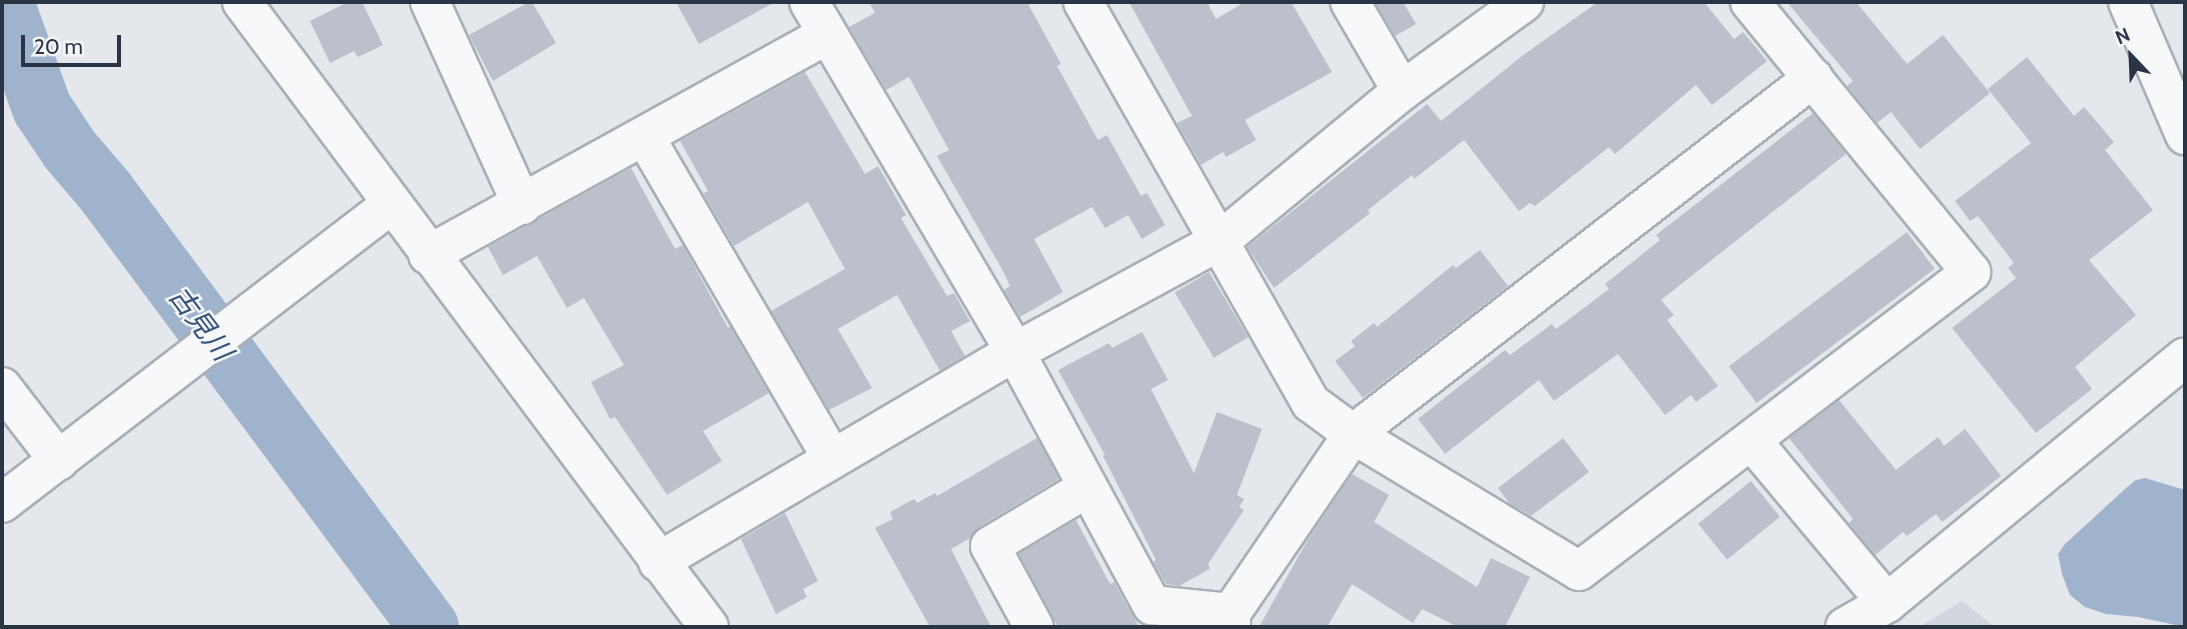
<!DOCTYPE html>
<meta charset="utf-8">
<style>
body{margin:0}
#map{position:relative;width:2187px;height:629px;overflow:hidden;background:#e4e7ec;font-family:Cabin,"Noto Sans JP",sans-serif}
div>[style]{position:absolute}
.built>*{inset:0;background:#d2d6de}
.water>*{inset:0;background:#9fb4cc}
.river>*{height:60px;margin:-30px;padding:0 30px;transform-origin:30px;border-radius:30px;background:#9fb4cc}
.building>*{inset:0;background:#bbc0ca;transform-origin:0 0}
.roads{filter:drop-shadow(2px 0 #a9aeb7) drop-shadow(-2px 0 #a9aeb7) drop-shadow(0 2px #a9aeb7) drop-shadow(0 -2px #a9aeb7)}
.minor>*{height:38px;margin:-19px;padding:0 19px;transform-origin:19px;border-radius:19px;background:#f7f8fa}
span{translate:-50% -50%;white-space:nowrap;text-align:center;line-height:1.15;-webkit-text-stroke:5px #f4f6f9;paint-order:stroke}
.water-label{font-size:28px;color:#34527a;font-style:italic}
.frame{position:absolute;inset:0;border:4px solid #2b3445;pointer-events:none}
.north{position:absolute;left:2096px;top:21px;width:70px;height:70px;-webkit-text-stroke:5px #f4f6f9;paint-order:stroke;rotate:337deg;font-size:19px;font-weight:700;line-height:28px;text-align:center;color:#2b3445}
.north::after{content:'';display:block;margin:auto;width:24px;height:32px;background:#2b3445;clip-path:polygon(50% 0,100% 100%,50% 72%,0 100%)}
.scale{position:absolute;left:21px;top:35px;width:100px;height:32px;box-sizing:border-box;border:4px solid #2b3445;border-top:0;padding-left:9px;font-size:21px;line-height:24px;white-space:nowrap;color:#2b3445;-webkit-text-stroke:5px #f4f6f9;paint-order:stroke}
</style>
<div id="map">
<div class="built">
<div style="clip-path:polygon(1962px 601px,1995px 627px,1919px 627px)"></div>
</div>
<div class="water">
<div style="clip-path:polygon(2145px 478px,2185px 490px,2185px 627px,2138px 617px,2106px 614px,2085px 607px,2070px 595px,2062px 574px,2058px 554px,2065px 544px,2125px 489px,2136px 480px)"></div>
</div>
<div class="river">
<div style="left:4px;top:2px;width:113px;rotate:70.3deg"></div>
<div style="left:42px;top:108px;width:50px;rotate:56.3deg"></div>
<div style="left:70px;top:150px;width:54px;rotate:49.5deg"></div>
<div style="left:105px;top:191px;width:543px;rotate:53.38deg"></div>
</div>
<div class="building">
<div style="clip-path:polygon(348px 2px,362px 2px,383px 45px,358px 57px,354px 51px,330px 63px,310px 21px)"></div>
<div style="clip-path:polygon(529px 2px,532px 2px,556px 43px,493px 81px,469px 35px)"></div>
<div style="clip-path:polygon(676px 2px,775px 2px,699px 44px)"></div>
<div style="clip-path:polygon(869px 2px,1027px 2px,1061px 64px,1057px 66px,1098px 140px,1107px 135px,1141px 196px,1147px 193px,1165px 225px,1142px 239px,1128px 215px,1105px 228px,1092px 207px,1034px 239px,1063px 292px,1020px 317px,1004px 290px,1010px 286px,1003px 271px,937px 156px,949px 150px,909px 77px,886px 90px,849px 27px,875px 13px)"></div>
<div style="clip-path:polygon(1129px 2px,1207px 2px,1216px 19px,1245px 2px,1291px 2px,1332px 72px,1245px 120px,1256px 140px,1226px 157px,1223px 152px,1201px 165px,1177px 123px,1192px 116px)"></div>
<div style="clip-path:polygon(1375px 2px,1403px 2px,1416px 24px,1395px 36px)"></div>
<div style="clip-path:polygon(1598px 2px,1704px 2px,1734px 39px,1743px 32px,1767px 61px,1712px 105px,1696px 85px,1615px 154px,1609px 147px,1535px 206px,1530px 203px,1519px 211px,1464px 140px,1414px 179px,1412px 175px,1368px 210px,1370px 213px,1274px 288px,1247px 247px,1427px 104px,1441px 121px,1522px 56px)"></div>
<div style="clip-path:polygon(1787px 2px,1856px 2px,1907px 64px,1943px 35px,1990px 93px,1920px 149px,1891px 112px,1877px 123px,1847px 86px,1853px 81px)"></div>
<div style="clip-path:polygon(2027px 57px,2074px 116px,2084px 107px,2114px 142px,2105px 150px,2153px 210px,2089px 260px,2136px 315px,2075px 367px,2092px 389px,2036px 433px,1952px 328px,2016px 278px,2008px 268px,2014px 263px,1978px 216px,1970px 221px,1955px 201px,2031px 143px,1988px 89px)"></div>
<div style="clip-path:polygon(805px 72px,865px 174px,878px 166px,906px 215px,901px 218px,947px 296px,954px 293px,970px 321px,951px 331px,965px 356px,940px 371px,897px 295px,838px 329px,872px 388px,829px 410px,771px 311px,845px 269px,808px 202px,734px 246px,703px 193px,708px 191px,680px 141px)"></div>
<div style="clip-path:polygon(1813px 113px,1846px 154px,1661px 300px,1674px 315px,1667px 320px,1718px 386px,1696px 402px,1691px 395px,1665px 415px,1618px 354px,1554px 401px,1539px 380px,1445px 454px,1418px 419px,1505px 350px,1510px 355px,1552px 324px,1556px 329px,1609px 289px,1605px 284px,1660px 240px,1656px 235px)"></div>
<div style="clip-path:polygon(631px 168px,675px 249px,683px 245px,728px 328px,730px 326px,769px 393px,703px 431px,722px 461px,667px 495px,615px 417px,610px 419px,591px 382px,624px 365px,584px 298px,567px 308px,537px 256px,503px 275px,488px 247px)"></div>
<div style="left:1907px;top:232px;width:46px;height:223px;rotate:53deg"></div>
<div style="clip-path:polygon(1480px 250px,1508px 286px,1363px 398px,1335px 361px,1355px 346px,1351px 341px,1374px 323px,1377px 327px,1453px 265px,1456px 268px)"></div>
<div style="left:1209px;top:272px;width:76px;height:40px;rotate:59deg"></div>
<div style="clip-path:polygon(1142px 332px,1168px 380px,1151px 389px,1194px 473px,1217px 412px,1262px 429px,1237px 495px,1244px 499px,1239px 507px,1244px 510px,1208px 564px,1210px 569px,1179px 586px,1166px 584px,1153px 562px,1156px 560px,1103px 456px,1105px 455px,1058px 370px,1109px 343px,1112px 348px)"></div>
<div style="clip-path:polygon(1839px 400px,1896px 470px,1938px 437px,1944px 446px,1965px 429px,2001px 476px,1942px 522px,1936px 514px,1907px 536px,1903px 532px,1875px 555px,1849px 523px,1853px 519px,1789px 438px)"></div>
<div style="clip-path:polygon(1037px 438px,1059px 479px,979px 527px,970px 538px,951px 549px,991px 627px,930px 627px,875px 528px,893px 519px,890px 512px,914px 499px,917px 503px,935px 493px,937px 496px)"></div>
<div style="clip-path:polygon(1563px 438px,1589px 472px,1531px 516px,1509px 503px,1498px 488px)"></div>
<div style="clip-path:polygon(1352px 474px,1389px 495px,1374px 522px,1477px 587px,1491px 558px,1530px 577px,1505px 627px,1458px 627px,1422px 609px,1413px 623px,1352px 584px,1327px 627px,1259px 627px,1307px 541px)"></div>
<div style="left:1751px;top:481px;width:46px;height:68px;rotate:51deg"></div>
<div style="clip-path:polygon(785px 513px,818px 581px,803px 589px,807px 597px,776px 614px,741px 539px)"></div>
<div style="clip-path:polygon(1076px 520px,1110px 584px,1114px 582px,1139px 627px,1058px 627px,1019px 554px)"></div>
</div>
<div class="roads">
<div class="minor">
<div style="left:242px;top:2px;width:780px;rotate:53.23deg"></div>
<div style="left:430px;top:2px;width:223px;rotate:65.6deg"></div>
<div style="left:809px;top:2px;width:406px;rotate:59.5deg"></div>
<div style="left:1015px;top:352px;width:288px;rotate:61.6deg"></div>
<div style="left:1152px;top:605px;width:79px;rotate:5.8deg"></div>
<div style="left:1083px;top:2px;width:461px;rotate:60.4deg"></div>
<div style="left:1311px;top:403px;width:52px;rotate:36.4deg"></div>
<div style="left:1353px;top:434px;width:264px;rotate:31.2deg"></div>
<div style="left:1579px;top:571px;width:493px;rotate:-37.3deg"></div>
<div style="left:1971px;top:272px;width:349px;rotate:-129.3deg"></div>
<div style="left:1350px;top:2px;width:103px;rotate:59.7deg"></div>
<div style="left:2128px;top:2px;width:145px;rotate:66.8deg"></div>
<div style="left:645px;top:137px;width:371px;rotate:59.8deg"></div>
<div style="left:428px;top:255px;width:456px;rotate:-28.9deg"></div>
<div style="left:2px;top:387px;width:93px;rotate:52.4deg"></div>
<div style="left:1752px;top:441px;width:211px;rotate:50.2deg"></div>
<div style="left:2px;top:503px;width:490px;rotate:-37.5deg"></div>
<div style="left:658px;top:562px;width:414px;rotate:-30.5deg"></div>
<div style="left:1015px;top:352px;width:234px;rotate:-28.5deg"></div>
<div style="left:1221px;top:240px;width:234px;rotate:-39.5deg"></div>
<div style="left:1402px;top:91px;width:151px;rotate:-36.1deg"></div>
<div style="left:1034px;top:627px;width:92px;rotate:-118.5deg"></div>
<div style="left:990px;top:546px;width:113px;rotate:-30.9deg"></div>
<div style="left:1231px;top:627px;width:14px;rotate:-90deg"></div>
<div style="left:1231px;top:613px;width:217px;rotate:-55.7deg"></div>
<div style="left:1353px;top:434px;width:582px;rotate:-37.74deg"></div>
<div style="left:1845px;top:627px;width:48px;rotate:-29.7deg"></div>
<div style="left:1887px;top:603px;width:386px;rotate:-39.5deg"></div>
</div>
</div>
<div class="water-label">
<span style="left:201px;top:323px;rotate:53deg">古見川</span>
</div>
<div class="frame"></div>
<div class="north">N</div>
<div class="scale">20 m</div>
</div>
